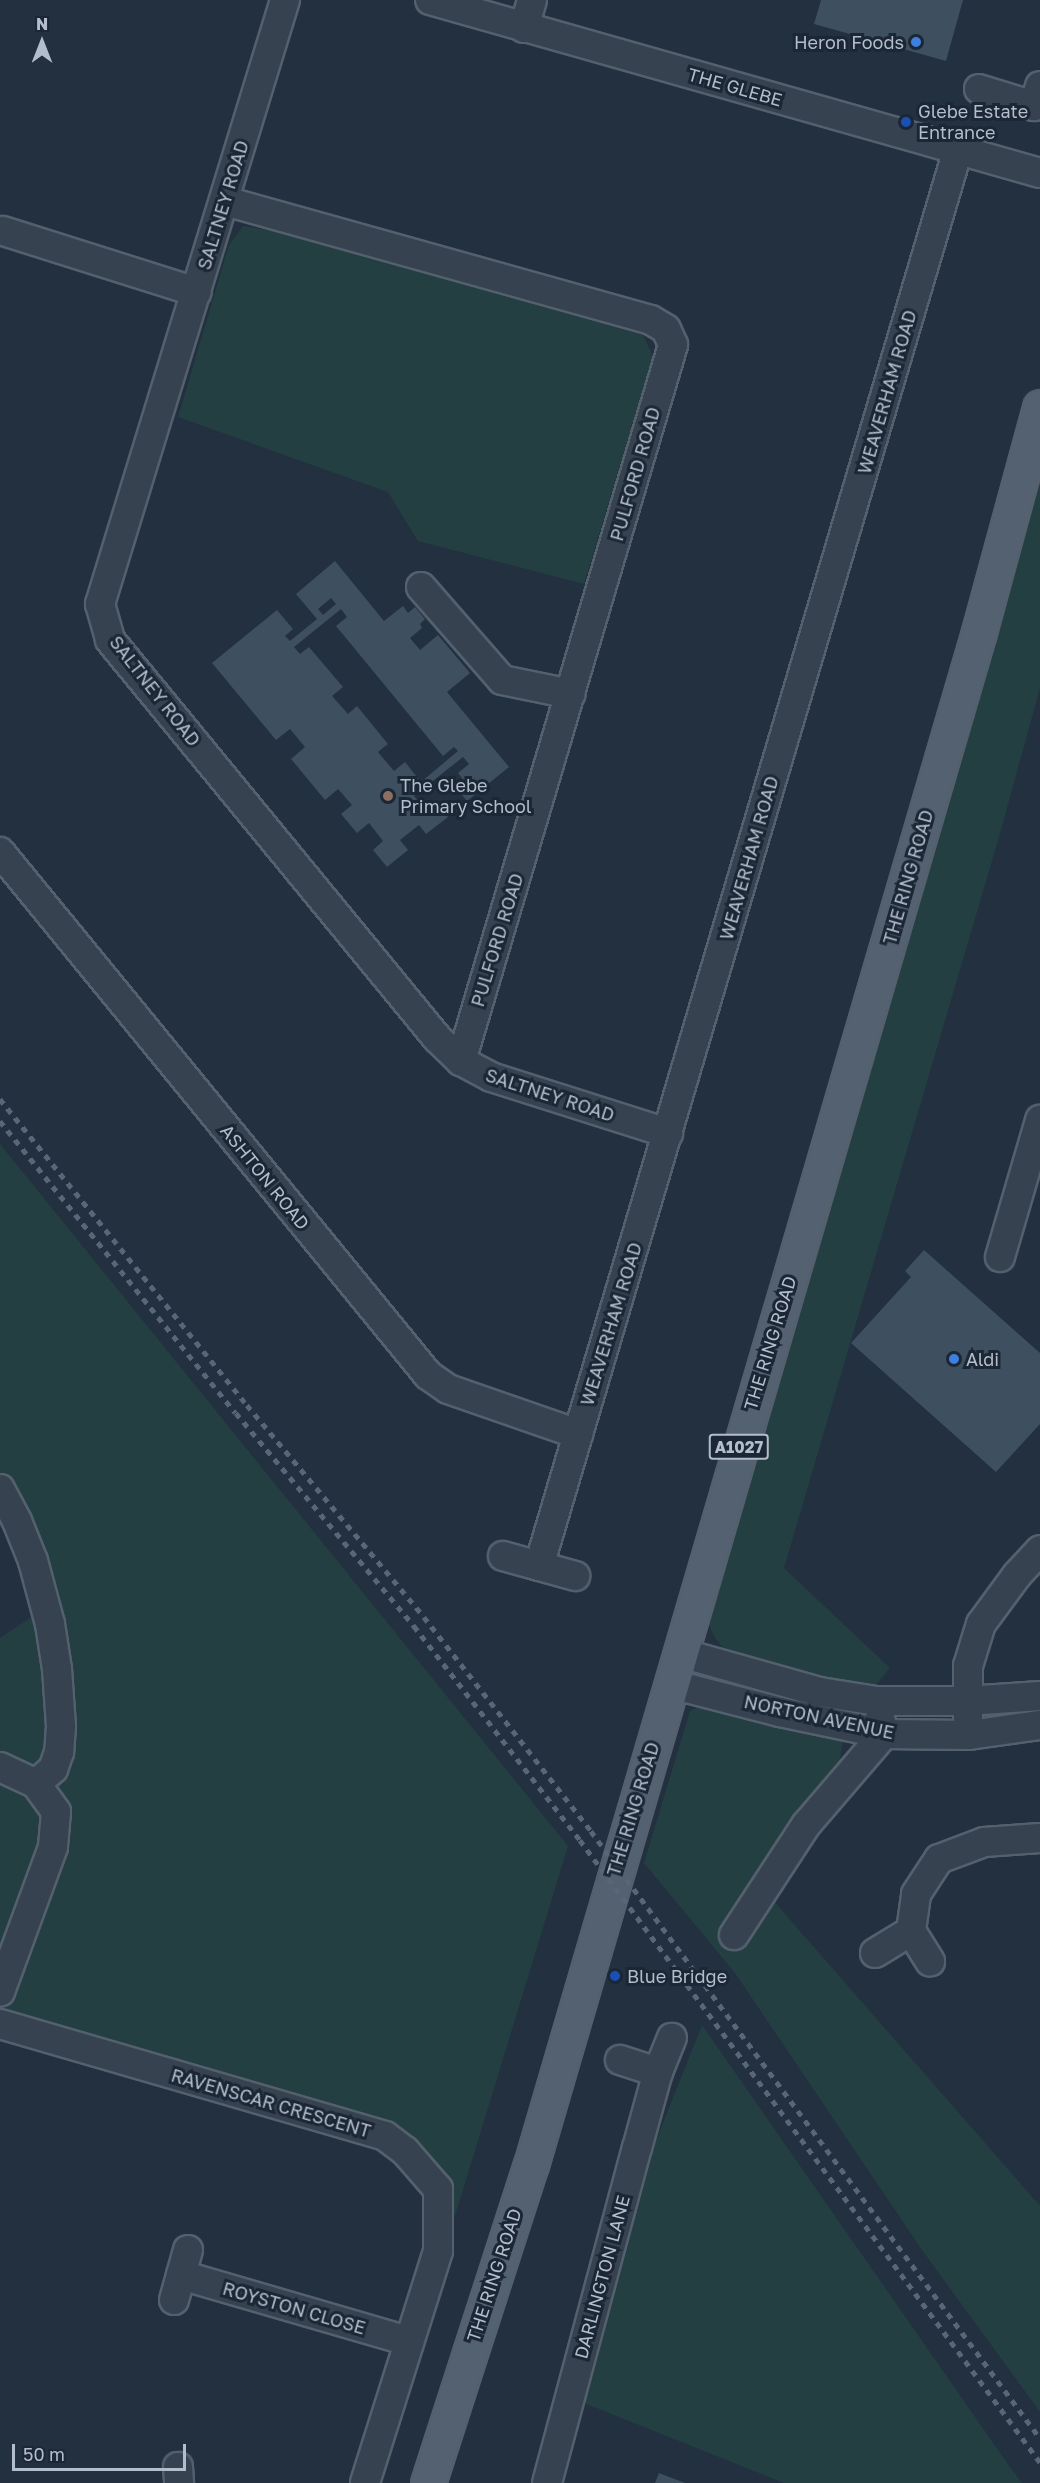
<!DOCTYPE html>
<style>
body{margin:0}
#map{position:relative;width:1040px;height:2483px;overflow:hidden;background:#223040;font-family:"Golos Text",sans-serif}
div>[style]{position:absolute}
.green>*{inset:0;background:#243f41}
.building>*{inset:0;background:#3e4f60}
.roads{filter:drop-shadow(2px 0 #54606e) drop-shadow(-2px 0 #54606e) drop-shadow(0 2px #54606e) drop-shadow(0 -2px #54606e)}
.minor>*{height:28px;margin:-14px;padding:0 14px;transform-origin:14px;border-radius:14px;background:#364250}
.major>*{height:33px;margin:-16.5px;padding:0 16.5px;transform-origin:16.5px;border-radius:16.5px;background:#546170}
.rail>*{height:4.5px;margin-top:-2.25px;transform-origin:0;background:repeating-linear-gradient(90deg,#586677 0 6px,transparent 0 12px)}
.dots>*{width:16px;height:16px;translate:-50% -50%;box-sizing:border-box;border:3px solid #1b2735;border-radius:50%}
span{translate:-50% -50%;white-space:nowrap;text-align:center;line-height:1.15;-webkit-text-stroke:6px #1b2735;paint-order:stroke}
.shield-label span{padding:2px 4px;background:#1b2735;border:2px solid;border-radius:4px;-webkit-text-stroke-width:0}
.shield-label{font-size:16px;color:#b3bdcb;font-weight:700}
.poi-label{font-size:18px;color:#b3bdcb}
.right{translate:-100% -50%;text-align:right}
.left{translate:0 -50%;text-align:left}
.street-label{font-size:18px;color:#b3bdcb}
.north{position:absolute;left:12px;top:12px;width:60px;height:60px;-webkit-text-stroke:4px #1b2735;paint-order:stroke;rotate:0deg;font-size:16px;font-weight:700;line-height:24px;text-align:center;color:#b3bdcb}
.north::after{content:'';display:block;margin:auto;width:21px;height:27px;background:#b3bdcb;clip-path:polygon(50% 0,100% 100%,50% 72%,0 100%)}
.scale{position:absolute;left:12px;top:2444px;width:174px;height:27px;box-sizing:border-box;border:3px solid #b3bdcb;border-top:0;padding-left:8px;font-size:18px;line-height:21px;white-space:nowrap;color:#b3bdcb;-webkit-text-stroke:4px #1b2735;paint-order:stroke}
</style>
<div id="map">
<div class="green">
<div style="clip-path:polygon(243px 226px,269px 230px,643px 335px,653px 356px,584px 584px,418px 541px,388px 492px,178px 417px,229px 245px)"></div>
<div style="clip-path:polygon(1040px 474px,1040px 688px,999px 837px,784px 1568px,890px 1668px,873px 1688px,789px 1673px,735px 1655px,724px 1649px,715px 1638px,709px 1625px,709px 1610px,1035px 480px)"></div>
<div style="clip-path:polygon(0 1144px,568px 1846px,455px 2216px,402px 2149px,0 2029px,0 1638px,54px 1602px,0 1509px)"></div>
<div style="clip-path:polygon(713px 1700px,844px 1736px,840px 1759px,749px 1888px,772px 1899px,1040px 2206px,1040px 2412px,922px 2250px,735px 1973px,644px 1863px,690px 1711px)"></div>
<div style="clip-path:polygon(702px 2025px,1012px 2470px,1022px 2483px,784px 2483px,574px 2399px,657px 2138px)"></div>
</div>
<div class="building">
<div style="clip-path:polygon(821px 0,963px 0,946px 61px,814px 24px)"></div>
<div style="clip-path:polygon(evenodd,335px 561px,384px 621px,403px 606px,408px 613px,415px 607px,425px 619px,420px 624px,422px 628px,410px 638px,420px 650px,438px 635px,470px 673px,447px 692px,509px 767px,467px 801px,457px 789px,465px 782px,458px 773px,469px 764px,463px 757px,414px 796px,424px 808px,434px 800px,448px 817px,426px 834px,419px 825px,400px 840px,408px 850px,387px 867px,373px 850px,383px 841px,369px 823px,357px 833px,341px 814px,352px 805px,338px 789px,325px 800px,291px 759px,305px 747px,290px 729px,276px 740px,212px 663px,277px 610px,293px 629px,285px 636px,290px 641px,317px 619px,296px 594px,335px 561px,331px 598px,336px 604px,323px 615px,318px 609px,331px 598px,335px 561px,341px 609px,347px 617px,336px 626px,443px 756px,454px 747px,458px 751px,421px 782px,405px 762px,394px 771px,378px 752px,388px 744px,357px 706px,348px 714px,332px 696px,343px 687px,309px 647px,300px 654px,294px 647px,341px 609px)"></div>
<div style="clip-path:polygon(924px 1250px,1040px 1353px,1040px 1424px,996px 1472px,851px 1343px,911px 1277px,905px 1271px)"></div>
<div style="clip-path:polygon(659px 2473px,685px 2483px,655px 2483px)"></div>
</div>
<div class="roads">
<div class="minor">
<div style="left:285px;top:0;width:632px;rotate:107.03deg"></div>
<div style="left:100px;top:604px;width:37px;rotate:74deg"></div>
<div style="left:110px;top:640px;width:515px;rotate:50.59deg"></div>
<div style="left:437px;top:1038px;width:33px;rotate:44deg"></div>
<div style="left:461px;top:1061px;width:34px;rotate:28deg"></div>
<div style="left:491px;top:1077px;width:186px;rotate:17.6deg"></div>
<div style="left:430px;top:0;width:634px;rotate:15.83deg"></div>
<div style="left:524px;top:28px;width:29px;rotate:-74deg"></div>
<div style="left:979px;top:89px;width:58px;rotate:17.2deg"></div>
<div style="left:1034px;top:106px;width:21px;rotate:-73deg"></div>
<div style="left:225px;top:201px;width:442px;rotate:15.6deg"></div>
<div style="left:651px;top:320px;width:17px;rotate:31deg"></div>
<div style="left:666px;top:329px;width:17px;rotate:66deg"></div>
<div style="left:673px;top:345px;width:747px;rotate:106.49deg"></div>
<div style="left:3px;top:231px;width:203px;rotate:17.5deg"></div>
<div style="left:421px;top:587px;width:123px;rotate:48.9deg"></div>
<div style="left:502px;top:680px;width:70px;rotate:11.5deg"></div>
<div style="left:0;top:852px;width:676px;rotate:50.7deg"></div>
<div style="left:428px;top:1375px;width:24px;rotate:35deg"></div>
<div style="left:448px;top:1389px;width:138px;rotate:19.1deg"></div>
<div style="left:1000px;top:1257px;width:143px;rotate:-73.7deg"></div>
<div style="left:0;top:1489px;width:36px;rotate:62deg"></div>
<div style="left:17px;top:1521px;width:43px;rotate:68.2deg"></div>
<div style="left:33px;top:1561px;width:65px;rotate:74.9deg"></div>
<div style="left:50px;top:1624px;width:46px;rotate:81.2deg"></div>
<div style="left:57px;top:1669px;width:57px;rotate:86deg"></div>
<div style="left:61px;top:1726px;width:26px;rotate:94deg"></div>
<div style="left:59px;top:1752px;width:18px;rotate:109deg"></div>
<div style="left:53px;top:1769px;width:23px;rotate:139deg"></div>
<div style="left:503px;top:1556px;width:75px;rotate:15.5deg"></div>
<div style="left:539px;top:1566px;width:1477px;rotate:-73.52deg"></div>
<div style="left:681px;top:1653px;width:144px;rotate:15.7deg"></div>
<div style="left:820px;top:1692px;width:57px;rotate:9.1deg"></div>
<div style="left:876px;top:1701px;width:91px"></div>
<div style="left:967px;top:1701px;width:73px;rotate:-3.9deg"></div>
<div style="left:671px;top:1684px;width:113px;rotate:14.4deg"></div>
<div style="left:780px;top:1712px;width:106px;rotate:11.9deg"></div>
<div style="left:884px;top:1734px;width:85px;rotate:0.7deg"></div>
<div style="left:969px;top:1735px;width:72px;rotate:-8deg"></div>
<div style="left:968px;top:1718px;width:52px;rotate:-90deg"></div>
<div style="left:968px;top:1666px;width:44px;rotate:-72.8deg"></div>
<div style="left:981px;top:1624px;width:61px;rotate:-53.7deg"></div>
<div style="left:1017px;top:1575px;width:34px;rotate:-47deg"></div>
<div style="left:0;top:1767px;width:40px;rotate:25deg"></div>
<div style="left:36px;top:1784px;width:34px;rotate:54deg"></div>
<div style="left:56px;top:1812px;width:35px;rotate:95deg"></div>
<div style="left:53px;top:1847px;width:154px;rotate:110.1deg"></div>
<div style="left:911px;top:1931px;width:37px;rotate:-82deg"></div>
<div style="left:916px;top:1894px;width:42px;rotate:-56.7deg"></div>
<div style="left:939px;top:1859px;width:48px;rotate:-20.7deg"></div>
<div style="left:984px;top:1842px;width:56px;rotate:-4.1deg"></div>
<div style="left:734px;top:1935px;width:131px;rotate:-56.8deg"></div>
<div style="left:806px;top:1825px;width:120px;rotate:-49.4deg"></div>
<div style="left:884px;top:1734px;width:16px;rotate:-104deg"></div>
<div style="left:875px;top:1953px;width:42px;rotate:-31.4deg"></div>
<div style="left:911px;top:1931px;width:36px;rotate:58deg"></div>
<div style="left:0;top:2024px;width:401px;rotate:16.2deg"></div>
<div style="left:385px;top:2136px;width:25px;rotate:37deg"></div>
<div style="left:405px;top:2151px;width:50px;rotate:49deg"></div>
<div style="left:438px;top:2189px;width:62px;rotate:90deg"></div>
<div style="left:438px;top:2251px;width:243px;rotate:107.5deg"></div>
<div style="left:620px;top:2060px;width:40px;rotate:18deg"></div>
<div style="left:181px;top:2275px;width:236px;rotate:16.2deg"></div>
<div style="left:174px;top:2300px;width:52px;rotate:-74.4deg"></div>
<div style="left:178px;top:2467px;width:16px;rotate:86deg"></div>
<div style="left:547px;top:2483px;width:347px;rotate:-75deg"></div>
<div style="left:637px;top:2148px;width:79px;rotate:-74.6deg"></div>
<div style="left:658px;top:2072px;width:37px;rotate:-68deg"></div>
</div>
<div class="major">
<div style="left:428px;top:2483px;width:334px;rotate:-72.1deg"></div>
<div style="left:531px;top:2165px;width:1597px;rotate:-73.71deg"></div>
<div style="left:979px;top:632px;width:233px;rotate:-74.8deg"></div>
</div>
</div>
<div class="rail">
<div style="left:0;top:1099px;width:393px;rotate:51.1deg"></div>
<div style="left:247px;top:1405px;width:276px;rotate:50.1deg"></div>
<div style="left:424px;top:1617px;width:271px;rotate:52deg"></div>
<div style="left:591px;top:1831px;width:755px;rotate:53.51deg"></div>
<div style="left:0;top:1121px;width:375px;rotate:51.1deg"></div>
<div style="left:236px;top:1413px;width:278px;rotate:50.1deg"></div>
<div style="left:414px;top:1626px;width:271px;rotate:52.2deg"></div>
<div style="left:580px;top:1840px;width:774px;rotate:53.52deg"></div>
</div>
<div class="dots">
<div style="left:916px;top:42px;background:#3f7fe0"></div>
<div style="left:906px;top:122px;background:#1a4fb4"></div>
<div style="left:388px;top:796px;background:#8d6e63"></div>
<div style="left:954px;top:1359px;background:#3f7fe0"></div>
<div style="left:615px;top:1976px;background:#1a4fb4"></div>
</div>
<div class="shield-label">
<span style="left:739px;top:1447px">A1027</span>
</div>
<div class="poi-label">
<span class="right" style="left:904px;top:42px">Heron Foods</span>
<span class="left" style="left:918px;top:122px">Glebe Estate<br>Entrance</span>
<span class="left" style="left:400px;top:796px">The Glebe<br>Primary School</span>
<span class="left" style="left:966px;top:1359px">Aldi</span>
<span class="left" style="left:627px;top:1976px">Blue Bridge</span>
</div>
<div class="street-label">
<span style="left:735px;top:87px;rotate:16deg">THE GLEBE</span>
<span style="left:223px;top:205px;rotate:-73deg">SALTNEY ROAD</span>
<span style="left:887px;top:392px;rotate:-74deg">WEAVERHAM ROAD</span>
<span style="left:635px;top:474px;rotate:-74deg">PULFORD ROAD</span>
<span style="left:155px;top:691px;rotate:52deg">SALTNEY ROAD</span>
<span style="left:749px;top:858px;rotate:-74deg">WEAVERHAM ROAD</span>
<span style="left:908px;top:877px;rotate:-74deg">THE RING ROAD</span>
<span style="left:497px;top:940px;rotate:-73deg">PULFORD ROAD</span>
<span style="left:550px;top:1095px;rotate:18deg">SALTNEY ROAD</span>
<span style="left:265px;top:1177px;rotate:51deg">ASHTON ROAD</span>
<span style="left:611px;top:1324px;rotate:-73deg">WEAVERHAM ROAD</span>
<span style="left:770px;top:1343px;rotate:-73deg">THE RING ROAD</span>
<span style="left:819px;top:1717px;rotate:12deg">NORTON AVENUE</span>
<span style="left:633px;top:1809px;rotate:-73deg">THE RING ROAD</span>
<span style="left:271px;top:2103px;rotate:16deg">RAVENSCAR CRESCENT</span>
<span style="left:494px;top:2275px;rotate:-72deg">THE RING ROAD</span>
<span style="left:602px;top:2277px;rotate:-75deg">DARLINGTON LANE</span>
<span style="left:294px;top:2308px;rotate:16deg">ROYSTON CLOSE</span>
</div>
<div class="north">N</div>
<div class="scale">50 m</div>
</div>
